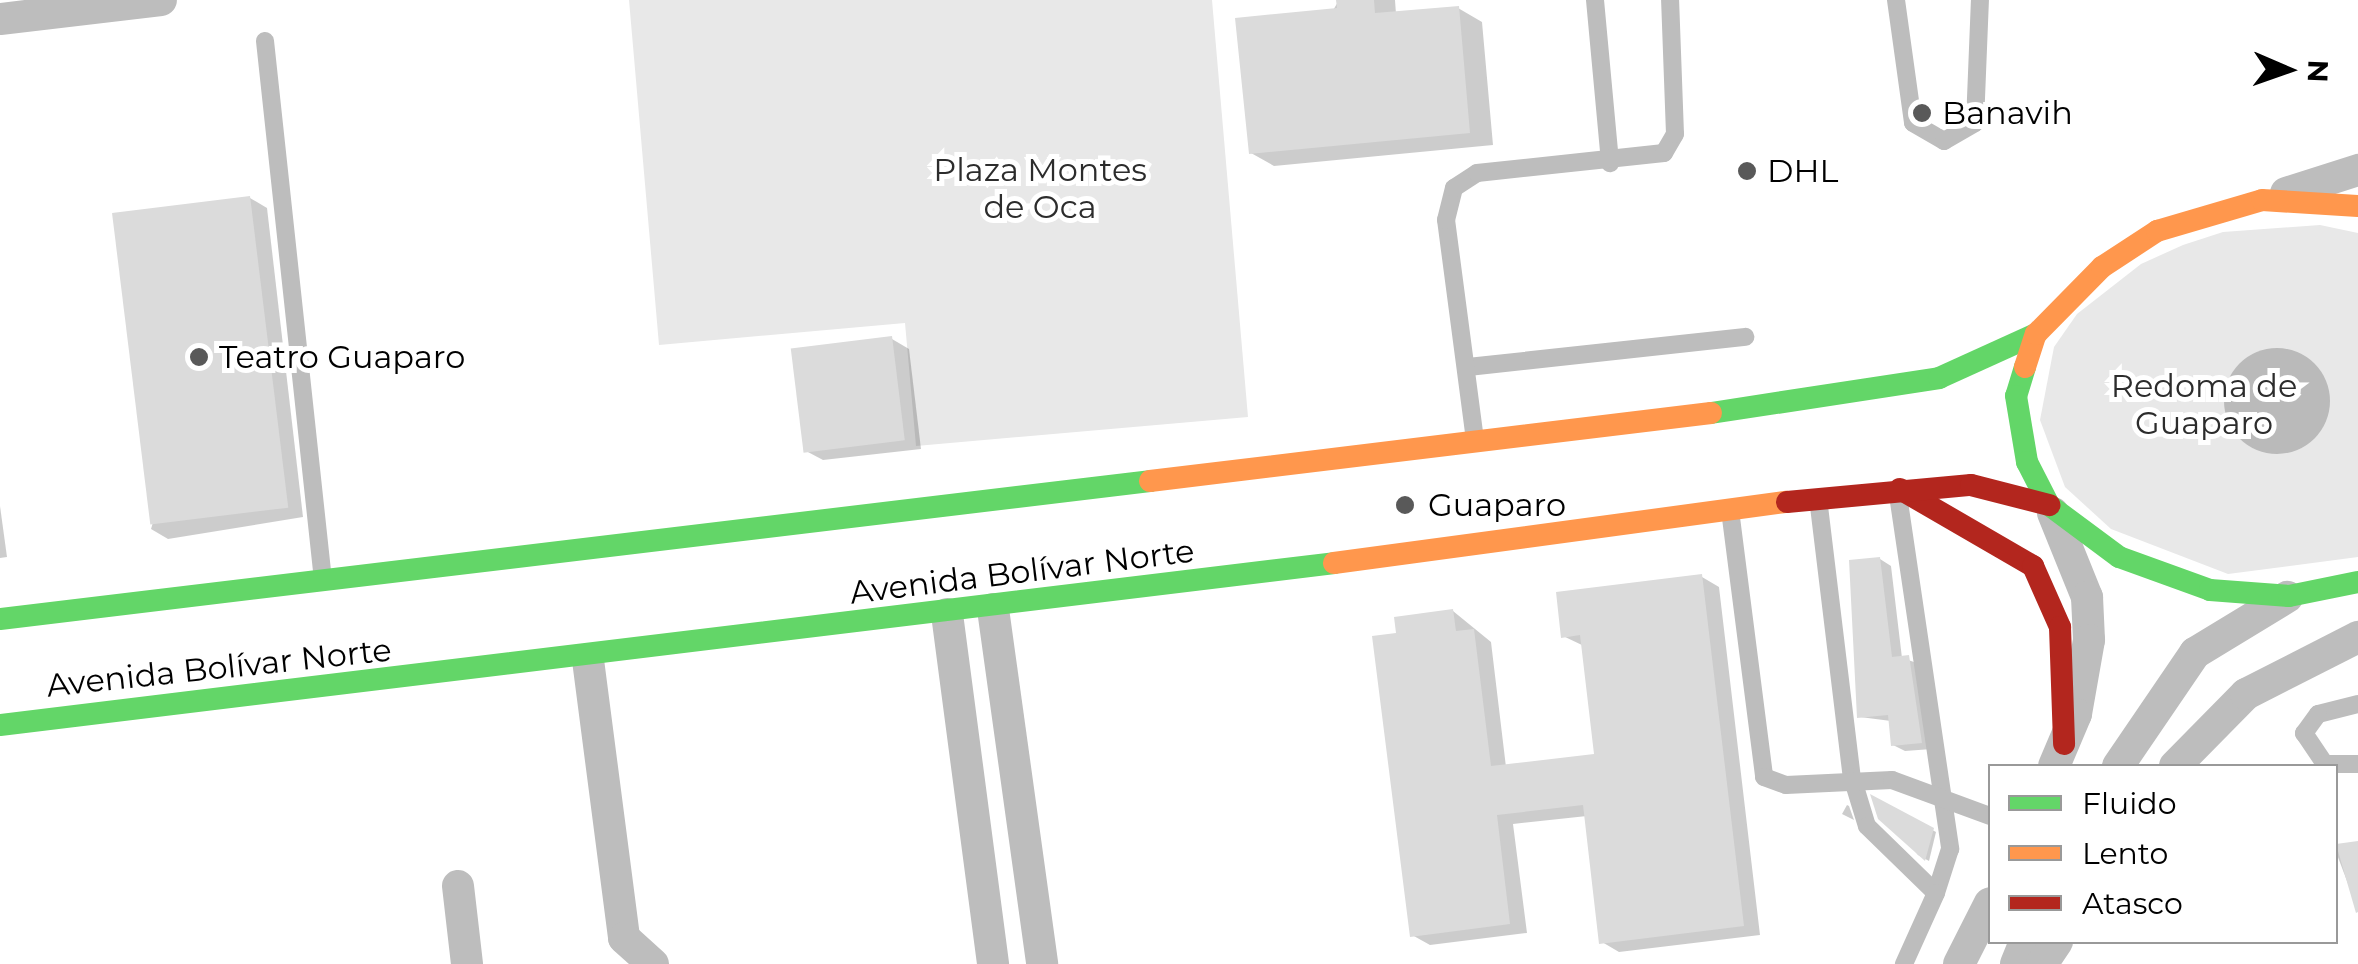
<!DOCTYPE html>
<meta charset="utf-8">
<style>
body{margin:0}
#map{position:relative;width:2358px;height:964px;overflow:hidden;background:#fff;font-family:Montserrat,sans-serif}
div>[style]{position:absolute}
.green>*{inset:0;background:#e8e8e8}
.water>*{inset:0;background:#bababa}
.round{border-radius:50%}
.shadow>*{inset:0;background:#0003}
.building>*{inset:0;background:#dbdbdb;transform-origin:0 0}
.lane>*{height:18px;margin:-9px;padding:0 9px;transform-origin:9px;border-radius:9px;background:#bdbdbd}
.street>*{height:32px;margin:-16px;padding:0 16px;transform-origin:16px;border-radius:16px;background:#bdbdbd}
.fast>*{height:22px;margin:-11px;padding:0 11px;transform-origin:11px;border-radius:11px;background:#63d668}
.slow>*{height:22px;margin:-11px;padding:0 11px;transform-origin:11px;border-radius:11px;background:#ff974d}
.jam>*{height:22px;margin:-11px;padding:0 11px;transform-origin:11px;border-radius:11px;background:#b3261e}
.dots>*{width:28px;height:28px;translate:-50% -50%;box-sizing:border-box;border:5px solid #fff;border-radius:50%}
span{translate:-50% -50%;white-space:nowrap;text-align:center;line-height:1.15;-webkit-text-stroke:10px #fff;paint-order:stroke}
.poi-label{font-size:32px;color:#000}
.left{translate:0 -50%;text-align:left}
.park-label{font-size:32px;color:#2c2c2c}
.street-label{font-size:32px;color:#000}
.legend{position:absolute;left:1988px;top:764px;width:350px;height:180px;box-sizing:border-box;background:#fff;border:2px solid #999;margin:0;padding:12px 18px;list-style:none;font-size:30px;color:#000}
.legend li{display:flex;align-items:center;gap:20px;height:50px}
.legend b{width:50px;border:2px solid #999}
.north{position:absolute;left:2238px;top:20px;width:100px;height:100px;-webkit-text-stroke:8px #fff;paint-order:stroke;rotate:92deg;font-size:28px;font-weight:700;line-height:40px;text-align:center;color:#000}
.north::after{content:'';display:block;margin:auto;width:35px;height:45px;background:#000;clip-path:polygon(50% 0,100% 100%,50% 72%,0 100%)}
</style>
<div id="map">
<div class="green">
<div style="clip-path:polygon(629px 0,1212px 0,1248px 417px,916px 446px,905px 323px,659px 345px)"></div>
<div style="clip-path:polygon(2320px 225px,2358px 233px,2358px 557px,2228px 574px,2111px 529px,2065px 487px,2040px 420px,2054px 347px,2077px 314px,2141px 264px,2183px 245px,2223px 232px)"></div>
</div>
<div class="water">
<div class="round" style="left:2224px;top:348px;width:106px;height:106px"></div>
</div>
<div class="shadow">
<div style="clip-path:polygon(1339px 0,1395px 0,1396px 14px,1458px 8px,1482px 22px,1493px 145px,1274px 166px,1251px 153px)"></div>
<div style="clip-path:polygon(250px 198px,267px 208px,303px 517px,168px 539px,151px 529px)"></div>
<div style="clip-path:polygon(892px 339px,909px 349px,921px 449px,823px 460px,806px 451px)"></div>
<div style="clip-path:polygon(0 506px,7px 557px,0 558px)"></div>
<div style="clip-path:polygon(1880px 559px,1891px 566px,1902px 658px,1920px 664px,1932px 749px,1905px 751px,1893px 745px,1891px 721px,1860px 717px)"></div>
<div style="clip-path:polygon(1702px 577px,1719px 587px,1760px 935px,1619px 952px,1602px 942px,1587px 816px,1513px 824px,1527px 933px,1430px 945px,1412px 935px,1399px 636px,1453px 611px,1491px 642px,1506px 767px,1597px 756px,1584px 646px,1563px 636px)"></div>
<div style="clip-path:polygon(1874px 799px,1936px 832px,1929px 861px,1918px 855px)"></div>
<div style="clip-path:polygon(1847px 805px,1849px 806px,1854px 820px,1842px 814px)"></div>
<div style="clip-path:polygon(2358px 844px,2358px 910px,2336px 852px)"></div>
</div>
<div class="building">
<div style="clip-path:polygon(1336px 0,1374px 0,1375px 13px,1459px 6px,1470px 133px,1249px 154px,1235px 18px,1337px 8px)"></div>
<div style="left:250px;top:196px;width:314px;height:139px;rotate:83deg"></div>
<div style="left:892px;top:336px;width:105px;height:102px;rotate:83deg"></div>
<div style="clip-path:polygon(1880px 557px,1892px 657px,1909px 655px,1922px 743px,1891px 746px,1888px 715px,1857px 718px,1849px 560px)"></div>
<div style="clip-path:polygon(1702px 574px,1744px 926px,1599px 944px,1583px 805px,1497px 815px,1510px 924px,1410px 937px,1372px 636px,1396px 633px,1394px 617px,1453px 609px,1456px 631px,1474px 629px,1491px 766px,1594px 754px,1580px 635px,1561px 638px,1556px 592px)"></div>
<div style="clip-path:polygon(1870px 794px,1934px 828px,1925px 861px,1878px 819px)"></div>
<div style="clip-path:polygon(2358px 841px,2358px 912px,2356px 913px,2336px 844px)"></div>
</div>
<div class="lane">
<div style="left:1595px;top:0;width:164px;rotate:84.7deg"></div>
<div style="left:1896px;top:0;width:124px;rotate:82.1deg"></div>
<div style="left:1913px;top:123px;width:36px;rotate:30deg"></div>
<div style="left:1944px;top:141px;width:36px;rotate:-30deg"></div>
<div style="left:1975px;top:123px;width:123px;rotate:-87.7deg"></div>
<div style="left:265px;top:41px;width:542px;rotate:83.86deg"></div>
<div style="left:1468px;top:367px;width:279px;rotate:-6.2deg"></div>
<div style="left:1475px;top:440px;width:222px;rotate:-97.5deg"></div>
<div style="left:1446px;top:220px;width:33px;rotate:-76deg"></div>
<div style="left:1454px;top:188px;width:27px;rotate:-33deg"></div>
<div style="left:1477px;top:173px;width:188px;rotate:-6.1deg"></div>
<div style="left:1664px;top:153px;width:22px;rotate:-60deg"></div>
<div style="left:1675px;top:134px;width:134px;rotate:-92.1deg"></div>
<div style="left:1898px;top:495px;width:358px;rotate:81.6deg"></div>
<div style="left:1950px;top:849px;width:46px;rotate:107.7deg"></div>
<div style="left:1818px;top:498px;width:281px;rotate:83.1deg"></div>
<div style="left:1852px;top:777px;width:51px;rotate:73deg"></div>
<div style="left:1867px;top:826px;width:96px;rotate:44.2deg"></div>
<div style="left:1936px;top:893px;width:78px;rotate:114.3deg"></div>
<div style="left:1730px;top:510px;width:269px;rotate:82.7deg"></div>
<div style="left:1764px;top:777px;width:23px;rotate:20deg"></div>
<div style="left:1786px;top:785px;width:106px;rotate:-2.7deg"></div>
<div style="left:1892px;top:780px;width:104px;rotate:20.2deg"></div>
<div style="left:2358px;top:704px;width:41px;rotate:166deg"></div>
<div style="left:2318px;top:714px;width:24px;rotate:126deg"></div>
<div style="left:2304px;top:733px;width:37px;rotate:56deg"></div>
<div style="left:2325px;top:764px;width:33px"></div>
</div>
<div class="street">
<div style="left:0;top:19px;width:162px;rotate:-6.7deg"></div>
<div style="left:2286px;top:193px;width:76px;rotate:-17.7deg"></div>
<div style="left:2053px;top:513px;width:91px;rotate:68deg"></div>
<div style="left:2087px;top:597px;width:43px;rotate:87.3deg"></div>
<div style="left:2089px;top:640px;width:75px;rotate:100deg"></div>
<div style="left:2076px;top:714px;width:56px;rotate:112.9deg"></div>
<div style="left:993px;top:609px;width:358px;rotate:82.1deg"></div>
<div style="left:947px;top:614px;width:353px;rotate:82.5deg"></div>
<div style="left:588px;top:660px;width:280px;rotate:82.6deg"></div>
<div style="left:624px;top:938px;width:39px;rotate:42deg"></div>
<div style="left:2118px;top:766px;width:137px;rotate:-55.7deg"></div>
<div style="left:2195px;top:653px;width:108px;rotate:-31.3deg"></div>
<div style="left:2175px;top:766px;width:101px;rotate:-45.4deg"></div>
<div style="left:2246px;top:694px;width:126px;rotate:-27deg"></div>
<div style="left:458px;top:886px;width:79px;rotate:83.4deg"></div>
<div style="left:1959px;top:964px;width:68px;rotate:-63.1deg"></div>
<div style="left:2016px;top:964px;width:24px;rotate:-68deg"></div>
<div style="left:2042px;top:964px;width:27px;rotate:-56deg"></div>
</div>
<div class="fast">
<div style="left:2025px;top:367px;width:30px;rotate:107deg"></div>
<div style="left:2016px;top:396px;width:67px;rotate:80.5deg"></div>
<div style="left:2027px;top:462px;width:48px;rotate:62.9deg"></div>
<div style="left:2049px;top:505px;width:87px;rotate:36.6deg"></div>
<div style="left:2119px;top:557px;width:97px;rotate:19.9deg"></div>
<div style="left:2210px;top:590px;width:79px;rotate:4.3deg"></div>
<div style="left:2289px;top:596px;width:70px;rotate:-11.5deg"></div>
<div style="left:1711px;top:413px;width:231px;rotate:-8.7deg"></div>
<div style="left:1939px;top:378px;width:107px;rotate:-24.4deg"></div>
<div style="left:0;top:619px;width:1158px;rotate:-6.84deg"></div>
<div style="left:0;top:725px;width:1344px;rotate:-6.92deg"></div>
</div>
<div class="slow">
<div style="left:2025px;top:367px;width:35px;rotate:-72deg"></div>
<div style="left:2036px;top:334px;width:94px;rotate:-45.4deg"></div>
<div style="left:2102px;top:267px;width:66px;rotate:-33.2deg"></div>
<div style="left:2157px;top:231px;width:109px;rotate:-16.4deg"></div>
<div style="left:2262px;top:200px;width:96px;rotate:3.6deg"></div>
<div style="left:1150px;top:481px;width:565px;rotate:-6.91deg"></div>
<div style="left:1334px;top:563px;width:457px;rotate:-7.7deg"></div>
</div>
<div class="jam">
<div style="left:1900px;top:489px;width:154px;rotate:30.1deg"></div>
<div style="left:2033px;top:566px;width:67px;rotate:66.1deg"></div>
<div style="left:2060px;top:627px;width:117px;rotate:88deg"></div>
<div style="left:1787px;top:502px;width:185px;rotate:-5.3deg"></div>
<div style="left:1971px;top:485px;width:81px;rotate:14.4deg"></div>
</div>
<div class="dots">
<div style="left:1922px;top:113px;background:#595959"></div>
<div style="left:1747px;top:171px;background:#595959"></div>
<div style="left:199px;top:357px;background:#595959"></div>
<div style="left:1405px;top:505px;background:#595959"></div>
</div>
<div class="poi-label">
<span class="left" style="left:1942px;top:113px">Banavih</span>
<span class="left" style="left:1767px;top:171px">DHL</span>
<span class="left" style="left:219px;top:357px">Teatro Guaparo</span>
<span class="left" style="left:1428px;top:505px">Guaparo</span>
</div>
<div class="park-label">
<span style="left:1040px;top:189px">Plaza Montes<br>de Oca</span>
<span style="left:2204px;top:405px">Redoma de<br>Guaparo</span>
</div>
<div class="street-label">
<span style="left:1022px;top:572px;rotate:-7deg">Avenida Bolívar Norte</span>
<span style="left:219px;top:668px;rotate:-6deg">Avenida Bolívar Norte</span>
</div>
<ul class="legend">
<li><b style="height:12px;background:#63d668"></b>Fluido</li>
<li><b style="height:12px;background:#ff974d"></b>Lento</li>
<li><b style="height:12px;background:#b3261e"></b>Atasco</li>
</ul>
<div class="north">N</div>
</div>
